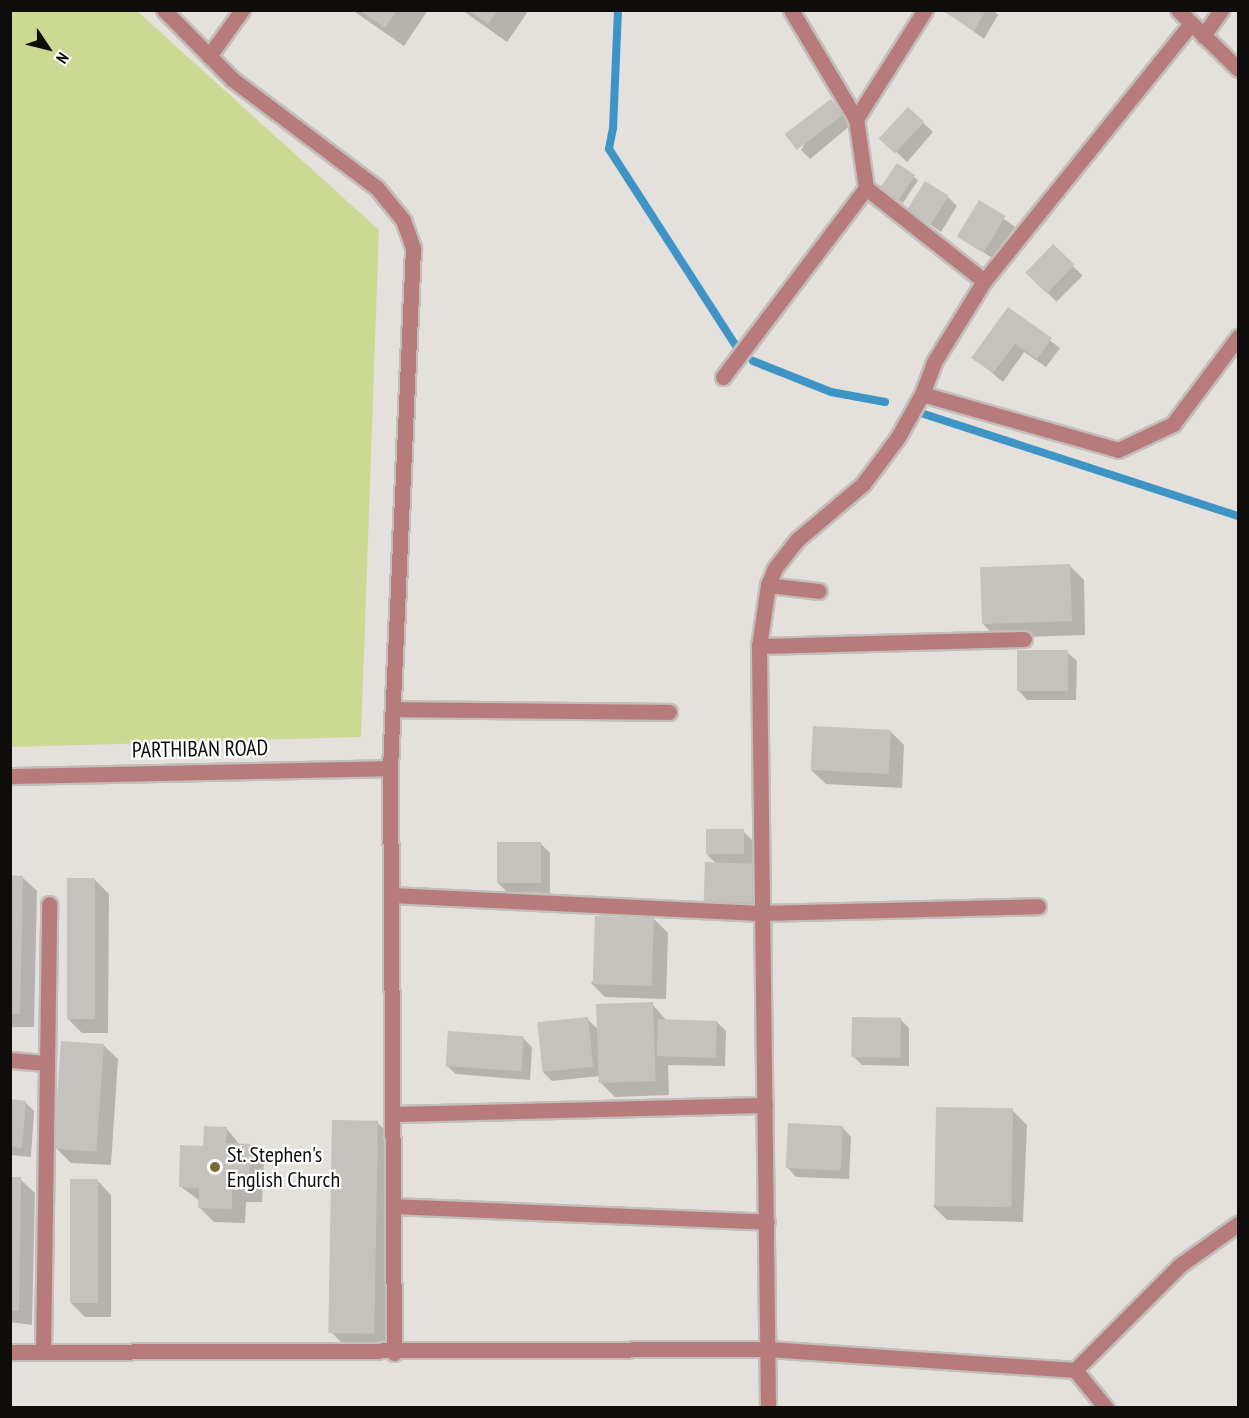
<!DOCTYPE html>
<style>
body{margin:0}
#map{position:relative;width:1249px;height:1418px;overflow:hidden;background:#e4e0db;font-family:"PT Sans Narrow",sans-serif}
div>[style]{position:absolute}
.green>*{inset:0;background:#ccd992}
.shadow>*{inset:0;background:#0003;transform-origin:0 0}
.stream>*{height:8px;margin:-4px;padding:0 4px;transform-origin:4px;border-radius:4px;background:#3e94c5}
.building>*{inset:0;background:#c5c1bc;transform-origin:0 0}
.roads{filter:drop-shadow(2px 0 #c2beba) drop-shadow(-2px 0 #c2beba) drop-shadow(0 2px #c2beba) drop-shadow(0 -2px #c2beba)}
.minor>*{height:15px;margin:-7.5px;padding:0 7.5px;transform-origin:7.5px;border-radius:7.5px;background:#b87b7b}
.dots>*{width:16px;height:16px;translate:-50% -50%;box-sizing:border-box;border:3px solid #fff;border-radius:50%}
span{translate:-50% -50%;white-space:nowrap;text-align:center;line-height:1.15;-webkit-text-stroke:4.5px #fff;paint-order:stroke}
.street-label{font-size:22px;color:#0e0d0c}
.poi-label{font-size:22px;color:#0e0d0c}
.left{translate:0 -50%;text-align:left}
.frame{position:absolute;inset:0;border:12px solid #0e0d0c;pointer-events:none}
.north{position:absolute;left:18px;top:18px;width:60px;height:60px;-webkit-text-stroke:4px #fff;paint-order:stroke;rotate:125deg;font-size:16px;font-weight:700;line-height:24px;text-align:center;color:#0e0d0c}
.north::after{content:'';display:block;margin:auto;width:21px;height:27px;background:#0e0d0c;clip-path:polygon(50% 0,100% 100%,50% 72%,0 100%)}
</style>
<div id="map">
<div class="green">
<div style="clip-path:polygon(10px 11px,137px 11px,379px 230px,361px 737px,11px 747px)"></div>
</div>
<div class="shadow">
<div style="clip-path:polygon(352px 10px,428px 10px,404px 46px)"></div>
<div style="clip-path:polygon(462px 10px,529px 10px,507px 42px)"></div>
<div style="clip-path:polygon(944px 10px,993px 10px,998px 15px,984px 39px)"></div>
<div style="clip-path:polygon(831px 101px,851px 125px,810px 159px,801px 150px)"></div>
<div style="clip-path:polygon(908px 109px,933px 132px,907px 162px,892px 148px)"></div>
<div style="clip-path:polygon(897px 165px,918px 180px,903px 203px,886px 192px)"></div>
<div style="clip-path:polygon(948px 197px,957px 206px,941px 232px,909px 210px)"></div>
<div style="left:980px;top:203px;width:42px;height:39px;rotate:34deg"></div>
<div style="left:1053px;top:246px;width:42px;height:37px;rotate:45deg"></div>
<div style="clip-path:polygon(1008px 309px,1060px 348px,1046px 367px,1024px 352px,1003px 382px,973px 357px)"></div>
<div style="clip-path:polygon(1070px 566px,1084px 580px,1085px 635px,997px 638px,983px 624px)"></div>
<div style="clip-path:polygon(1067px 652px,1077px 661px,1076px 700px,1027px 700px,1018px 690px)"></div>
<div style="clip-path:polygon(890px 731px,904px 745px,902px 788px,826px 784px,811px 770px)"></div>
<div style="clip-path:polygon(743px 831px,752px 840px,753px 864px,763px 875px,761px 912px,714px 910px,705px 901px,717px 864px,707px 855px)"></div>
<div style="clip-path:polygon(541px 844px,550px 853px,550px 893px,507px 892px,498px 883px)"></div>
<div style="clip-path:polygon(10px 877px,22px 877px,37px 891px,34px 1027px,10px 1027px)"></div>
<div style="clip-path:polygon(95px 880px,109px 894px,108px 1033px,82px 1033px,68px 1019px)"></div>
<div style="clip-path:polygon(654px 919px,668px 933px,666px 999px,605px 997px,591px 983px)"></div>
<div style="clip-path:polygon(652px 1004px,667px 1021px,717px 1022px,726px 1031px,725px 1066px,668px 1065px,669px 1095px,615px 1097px,601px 1083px,600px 1076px,552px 1081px,543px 1072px,587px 1019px,599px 1030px)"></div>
<div style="clip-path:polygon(900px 1019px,909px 1028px,909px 1066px,862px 1065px,853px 1056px)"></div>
<div style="clip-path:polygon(523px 1038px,532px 1047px,530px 1080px,456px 1074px,446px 1065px)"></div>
<div style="clip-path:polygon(103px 1045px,118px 1059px,111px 1165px,71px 1163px,57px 1149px)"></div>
<div style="clip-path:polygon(10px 1101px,25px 1102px,34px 1111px,31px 1157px,10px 1155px)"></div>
<div style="clip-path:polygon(1013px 1111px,1027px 1125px,1023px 1222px,947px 1220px,933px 1206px)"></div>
<div style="clip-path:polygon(377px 1122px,396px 1141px,394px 1351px,350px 1351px,331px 1332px)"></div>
<div style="clip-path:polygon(842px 1127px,851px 1137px,849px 1179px,796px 1177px,787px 1167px)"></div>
<div style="clip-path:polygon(226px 1128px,240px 1145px,250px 1145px,264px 1159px,262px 1202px,246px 1202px,245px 1223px,214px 1222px,200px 1208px,200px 1201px,180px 1186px,205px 1148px)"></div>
<div style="clip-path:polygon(10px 1179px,20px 1179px,35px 1193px,32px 1325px,10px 1322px)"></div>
<div style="clip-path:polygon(97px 1180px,111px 1195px,111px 1317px,85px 1317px,71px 1303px)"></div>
</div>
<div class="stream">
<div style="left:618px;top:10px;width:118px;rotate:92.4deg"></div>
<div style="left:613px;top:128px;width:21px;rotate:101deg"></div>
<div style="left:609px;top:149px;width:234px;rotate:57.2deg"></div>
<div style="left:753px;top:361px;width:84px;rotate:21.7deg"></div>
<div style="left:831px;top:392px;width:55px;rotate:10.5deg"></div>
<div style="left:924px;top:414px;width:330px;rotate:18deg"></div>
</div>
<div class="building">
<div style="clip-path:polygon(359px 10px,397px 10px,385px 28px)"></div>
<div style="clip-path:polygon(468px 10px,498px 10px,488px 24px)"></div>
<div style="clip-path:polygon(941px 10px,986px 10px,974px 31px)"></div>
<div style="left:831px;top:99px;width:20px;height:58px;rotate:53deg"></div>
<div style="left:908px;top:107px;width:22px;height:43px;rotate:43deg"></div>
<div style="left:897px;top:163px;width:22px;height:30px;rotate:34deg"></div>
<div style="left:925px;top:181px;width:28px;height:34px;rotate:32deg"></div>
<div style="left:979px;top:200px;width:31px;height:43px;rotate:31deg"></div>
<div style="left:1053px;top:244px;width:30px;height:40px;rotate:44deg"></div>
<div style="clip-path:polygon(1008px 307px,1052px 338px,1037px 359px,1015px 344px,993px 373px,971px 358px)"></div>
<div style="left:1070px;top:564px;width:57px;height:90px;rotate:88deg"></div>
<div style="left:1017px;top:650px;width:51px;height:41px"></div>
<div style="left:813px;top:726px;width:78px;height:44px;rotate:3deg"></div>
<div style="left:744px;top:829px;width:25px;height:38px;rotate:90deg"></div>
<div style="left:497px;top:842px;width:44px;height:41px"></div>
<div style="left:705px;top:862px;width:49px;height:39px;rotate:2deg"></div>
<div style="clip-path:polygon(10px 875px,23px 876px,20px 1014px,10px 1014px)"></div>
<div style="left:67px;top:878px;width:28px;height:141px"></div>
<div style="left:654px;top:918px;width:68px;height:59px;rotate:92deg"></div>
<div style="left:653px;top:1002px;width:79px;height:57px;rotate:88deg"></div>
<div style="left:588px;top:1017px;width:50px;height:51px;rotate:84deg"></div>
<div style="left:852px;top:1017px;width:49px;height:40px;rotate:1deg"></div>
<div style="left:658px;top:1019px;width:59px;height:37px;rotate:2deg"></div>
<div style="left:448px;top:1031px;width:76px;height:35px;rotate:4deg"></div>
<div style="left:61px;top:1041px;width:43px;height:108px;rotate:4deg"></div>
<div style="clip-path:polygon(10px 1099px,26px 1101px,22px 1148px,10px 1147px)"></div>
<div style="left:936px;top:1107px;width:77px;height:99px;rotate:1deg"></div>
<div style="left:332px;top:1120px;width:46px;height:213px;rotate:1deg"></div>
<div style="left:788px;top:1123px;width:55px;height:45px;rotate:3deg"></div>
<div style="clip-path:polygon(204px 1126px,227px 1127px,226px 1143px,250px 1144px,249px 1189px,232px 1189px,232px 1209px,198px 1208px,199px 1188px,179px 1187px,180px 1145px,203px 1146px)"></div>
<div style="clip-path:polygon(10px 1177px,21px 1177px,19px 1311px,10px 1311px)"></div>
<div style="left:70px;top:1179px;width:28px;height:124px"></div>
</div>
<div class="roads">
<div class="minor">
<div style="left:164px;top:10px;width:97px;rotate:45.4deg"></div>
<div style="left:232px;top:79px;width:181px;rotate:36.9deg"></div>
<div style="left:377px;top:188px;width:41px;rotate:50.9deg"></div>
<div style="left:403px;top:220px;width:30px;rotate:70deg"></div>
<div style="left:413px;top:248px;width:521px;rotate:92.53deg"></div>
<div style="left:390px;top:768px;width:585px;rotate:89.61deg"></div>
<div style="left:1178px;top:10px;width:84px;rotate:44.5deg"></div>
<div style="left:1203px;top:36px;width:32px;rotate:-55deg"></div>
<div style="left:209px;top:56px;width:57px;rotate:-54.3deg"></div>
<div style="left:856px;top:119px;width:129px;rotate:-57.7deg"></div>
<div style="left:866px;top:188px;width:150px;rotate:38.2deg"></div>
<div style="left:723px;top:377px;width:237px;rotate:-52.9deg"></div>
<div style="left:866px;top:188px;width:70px;rotate:-98.2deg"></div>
<div style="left:856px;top:119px;width:127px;rotate:-120.8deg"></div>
<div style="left:922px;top:394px;width:204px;rotate:15.9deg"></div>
<div style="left:1118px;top:450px;width:61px;rotate:-25.3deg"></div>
<div style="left:1173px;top:424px;width:109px;rotate:-53.2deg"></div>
<div style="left:768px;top:585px;width:51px;rotate:6.7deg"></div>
<div style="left:759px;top:646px;width:265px;rotate:-1.5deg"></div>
<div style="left:393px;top:709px;width:276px;rotate:0.6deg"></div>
<div style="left:10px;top:776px;width:380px;rotate:-1.2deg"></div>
<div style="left:391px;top:895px;width:369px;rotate:2.8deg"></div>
<div style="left:760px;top:913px;width:278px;rotate:-1.4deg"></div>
<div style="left:10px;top:1060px;width:36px;rotate:5deg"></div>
<div style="left:393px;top:1114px;width:372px;rotate:-1.4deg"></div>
<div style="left:393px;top:1206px;width:374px;rotate:2.4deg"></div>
<div style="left:10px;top:1352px;width:758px;rotate:-0.23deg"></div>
<div style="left:768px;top:1349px;width:308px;rotate:3.9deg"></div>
<div style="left:1075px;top:1370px;width:49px;rotate:50.8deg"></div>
<div style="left:43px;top:1352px;width:448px;rotate:-89.2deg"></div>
<div style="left:1075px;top:1370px;width:148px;rotate:-45deg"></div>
<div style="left:1180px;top:1265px;width:71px;rotate:-35.3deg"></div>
<div style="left:768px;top:1408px;width:762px;rotate:-90.68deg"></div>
<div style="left:759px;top:646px;width:62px;rotate:-81.6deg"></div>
<div style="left:768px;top:585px;width:18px;rotate:-68deg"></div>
<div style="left:775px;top:568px;width:37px;rotate:-52deg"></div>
<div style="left:798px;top:539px;width:85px;rotate:-40.2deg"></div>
<div style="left:863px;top:484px;width:59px;rotate:-53.3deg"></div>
<div style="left:898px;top:437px;width:49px;rotate:-60.8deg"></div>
<div style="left:922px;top:394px;width:34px;rotate:-69deg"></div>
<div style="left:934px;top:362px;width:95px;rotate:-58.3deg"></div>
<div style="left:984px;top:281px;width:330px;rotate:-51.2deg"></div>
</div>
</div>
<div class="dots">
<div style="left:215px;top:1167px;background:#796836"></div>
</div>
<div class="street-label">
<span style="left:200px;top:749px;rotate:-1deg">PARTHIBAN ROAD</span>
</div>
<div class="poi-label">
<span class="left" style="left:227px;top:1167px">St. Stephen's<br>English Church</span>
</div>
<div class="frame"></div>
<div class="north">N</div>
</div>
